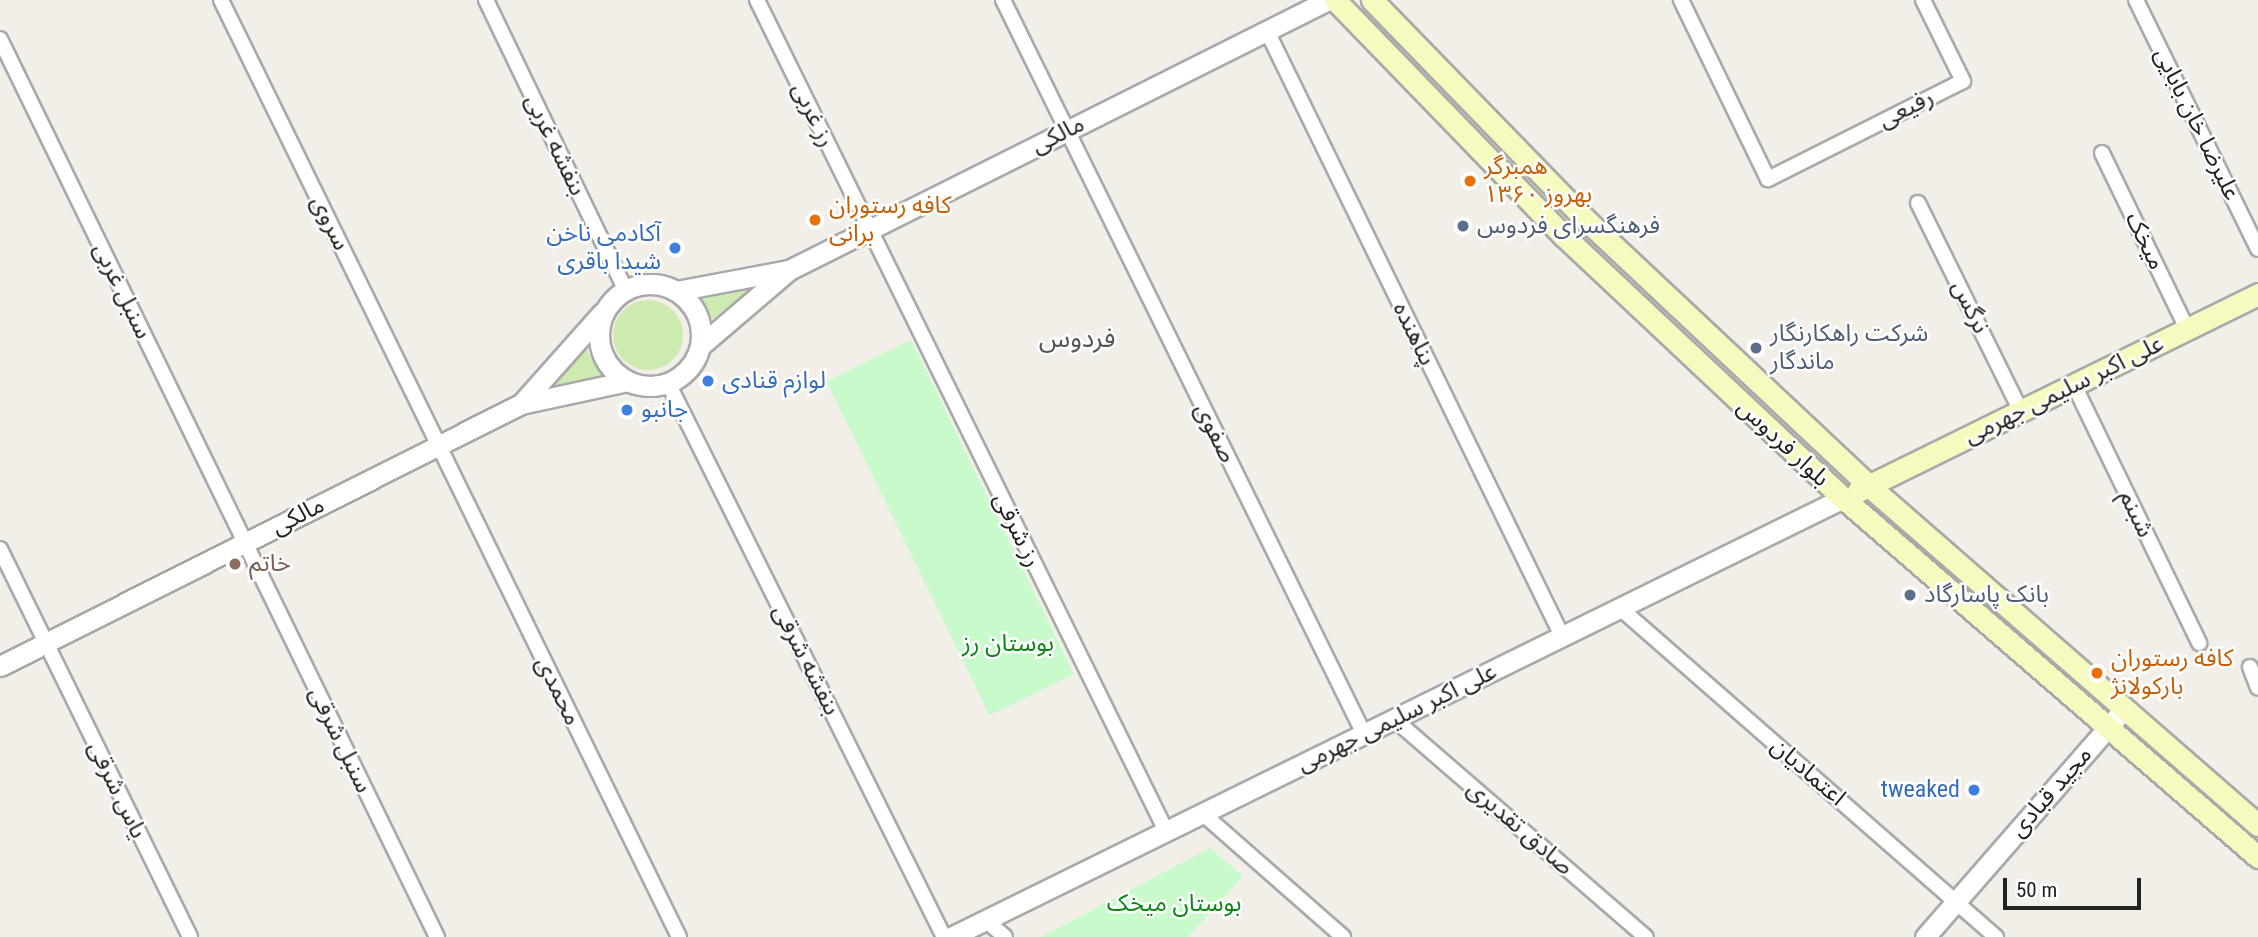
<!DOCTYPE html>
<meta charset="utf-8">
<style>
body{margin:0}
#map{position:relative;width:2258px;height:937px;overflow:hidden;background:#f2efe9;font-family:"Roboto Condensed","Noto Sans Arabic",sans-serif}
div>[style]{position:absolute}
.grass>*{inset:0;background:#cdebb0}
.round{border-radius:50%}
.park>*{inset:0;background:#c8facc;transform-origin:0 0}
.roads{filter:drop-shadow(2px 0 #a9a9a9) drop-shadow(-2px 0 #a9a9a9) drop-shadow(0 2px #a9a9a9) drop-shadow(0 -2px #a9a9a9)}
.minor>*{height:14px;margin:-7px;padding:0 7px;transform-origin:7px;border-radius:7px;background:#fff}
.tertiary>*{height:19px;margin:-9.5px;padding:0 9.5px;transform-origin:9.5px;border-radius:9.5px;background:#fff}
.tertiary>.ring{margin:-9.5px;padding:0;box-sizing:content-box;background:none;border:19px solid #fff;border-radius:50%}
.secondary>*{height:21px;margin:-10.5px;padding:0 10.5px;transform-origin:10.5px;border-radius:10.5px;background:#f7fabf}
.dots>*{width:19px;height:19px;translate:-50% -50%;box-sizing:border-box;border:4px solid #fff;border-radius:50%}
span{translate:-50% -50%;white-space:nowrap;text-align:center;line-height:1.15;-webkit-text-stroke:5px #fff;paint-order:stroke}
.street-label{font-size:24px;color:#222}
.food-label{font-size:24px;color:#c56008}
.left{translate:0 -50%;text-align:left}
.service-label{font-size:24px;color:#4e5e75}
.shop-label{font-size:24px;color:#366cbe}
.right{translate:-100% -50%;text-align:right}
.education-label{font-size:24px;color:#785e54}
.park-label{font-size:24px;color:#0c8416}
.neighbourhood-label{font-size:26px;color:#555}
.scale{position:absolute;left:2003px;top:878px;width:138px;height:32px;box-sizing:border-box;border:4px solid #222;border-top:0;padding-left:9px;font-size:21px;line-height:24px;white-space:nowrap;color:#222;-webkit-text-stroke:5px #fff;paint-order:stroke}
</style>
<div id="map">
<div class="grass">
<div style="clip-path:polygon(758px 284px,711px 320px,698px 296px)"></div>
<div class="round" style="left:613px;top:300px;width:70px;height:70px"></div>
<div style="clip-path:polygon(585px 347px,602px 377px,540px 392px)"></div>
</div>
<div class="park">
<div style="left:911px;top:340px;width:372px;height:94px;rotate:64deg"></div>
<div style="clip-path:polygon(1210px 848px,1243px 876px,1188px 937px,1041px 937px)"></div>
</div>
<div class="roads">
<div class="minor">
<div style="left:221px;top:0;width:1043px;rotate:63.95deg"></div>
<div style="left:486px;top:0;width:321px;rotate:64.3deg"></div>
<div style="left:757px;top:0;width:926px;rotate:63.79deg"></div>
<div style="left:1003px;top:0;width:818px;rotate:63.81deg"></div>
<div style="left:1681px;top:0;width:199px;rotate:64.1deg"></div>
<div style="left:1768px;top:179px;width:218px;rotate:-26.7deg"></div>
<div style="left:1963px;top:81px;width:90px;rotate:-116.3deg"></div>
<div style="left:2136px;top:0;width:277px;rotate:63.9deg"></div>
<div style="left:1267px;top:31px;width:673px;rotate:64.01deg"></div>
<div style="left:0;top:39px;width:999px;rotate:64.05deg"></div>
<div style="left:2102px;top:153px;width:195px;rotate:64.2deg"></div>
<div style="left:1918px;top:203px;width:232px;rotate:63.7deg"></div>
<div style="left:668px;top:383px;width:619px;rotate:63.52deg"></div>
<div style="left:2074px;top:385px;width:287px;rotate:64.1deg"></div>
<div style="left:0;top:549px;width:432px;rotate:63.9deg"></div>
<div style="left:1620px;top:608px;width:500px;rotate:41.2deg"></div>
<div style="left:2250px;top:667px;width:22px;rotate:69deg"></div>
<div style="left:1394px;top:719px;width:333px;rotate:40.9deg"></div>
<div style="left:1202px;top:813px;width:188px;rotate:41.3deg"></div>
<div style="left:985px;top:920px;width:26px;rotate:40deg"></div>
</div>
<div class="tertiary">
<div class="ring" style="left:599px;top:284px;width:83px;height:83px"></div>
<div style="left:676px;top:291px;width:114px;rotate:-10.6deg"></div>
<div style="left:700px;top:346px;width:117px;rotate:-40.5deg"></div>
<div style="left:789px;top:270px;width:603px;rotate:-26.61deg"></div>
<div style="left:521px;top:404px;width:122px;rotate:-48.3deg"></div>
<div style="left:0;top:666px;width:583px;rotate:-26.7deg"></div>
<div style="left:521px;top:404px;width:108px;rotate:-12.2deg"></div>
<div style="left:951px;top:937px;width:994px;rotate:-26.2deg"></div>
<div style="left:1925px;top:937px;width:301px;rotate:-48.9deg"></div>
</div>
<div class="secondary">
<div style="left:1335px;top:0;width:330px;rotate:45.9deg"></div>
<div style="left:1565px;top:237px;width:381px;rotate:43.2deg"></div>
<div style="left:1843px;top:498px;width:549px;rotate:40.86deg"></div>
<div style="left:1372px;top:0;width:304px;rotate:45.8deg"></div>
<div style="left:1584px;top:218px;width:391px;rotate:43.2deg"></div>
<div style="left:1869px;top:486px;width:516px;rotate:41.07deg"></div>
<div style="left:1858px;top:491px;width:446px;rotate:-26.2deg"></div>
</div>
</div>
<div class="dots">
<div style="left:1470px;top:181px;background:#e8710a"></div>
<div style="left:815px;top:220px;background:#e8710a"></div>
<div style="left:1463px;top:226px;background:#5c6f8a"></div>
<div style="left:675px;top:248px;background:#3f7fe0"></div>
<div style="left:1756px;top:348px;background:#5c6f8a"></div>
<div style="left:708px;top:381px;background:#3f7fe0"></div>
<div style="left:627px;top:410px;background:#3f7fe0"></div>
<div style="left:235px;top:564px;background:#8d6e63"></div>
<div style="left:1910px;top:595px;background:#5c6f8a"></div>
<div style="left:2097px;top:673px;background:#e8710a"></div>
<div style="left:1974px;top:790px;background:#3f7fe0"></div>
</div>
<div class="street-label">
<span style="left:1906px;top:109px;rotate:-27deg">رفیعی</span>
<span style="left:813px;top:115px;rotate:64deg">رز غربی</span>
<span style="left:2197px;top:124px;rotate:64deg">علیرضا خان بابایی</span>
<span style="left:1058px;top:135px;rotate:-27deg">مالکی</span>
<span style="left:555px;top:145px;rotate:64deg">بنفشه غربی</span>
<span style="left:330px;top:223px;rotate:64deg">سروی</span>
<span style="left:2145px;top:241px;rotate:64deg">میخک</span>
<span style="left:122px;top:291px;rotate:64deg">سنبل غربی</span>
<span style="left:1970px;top:307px;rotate:64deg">نرگس</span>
<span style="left:1414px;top:334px;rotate:64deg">پناهنده</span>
<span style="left:2064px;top:390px;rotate:-26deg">علی اکبر سلیمی جهرمی</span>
<span style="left:1215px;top:433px;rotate:64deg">صفوی</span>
<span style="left:1783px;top:443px;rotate:43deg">بلوار فردوس</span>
<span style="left:2136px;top:514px;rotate:64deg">شبنم</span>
<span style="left:298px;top:516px;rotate:-27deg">مالکی</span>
<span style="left:1017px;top:530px;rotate:64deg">رز شرقی</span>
<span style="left:806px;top:660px;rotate:63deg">بنفشه شرقی</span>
<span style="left:558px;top:691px;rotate:64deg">محمدی</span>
<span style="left:1397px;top:718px;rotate:-26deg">علی اکبر سلیمی جهرمی</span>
<span style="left:340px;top:740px;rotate:64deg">سنبل شرقی</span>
<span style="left:1808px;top:772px;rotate:41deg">اعتمادیان</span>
<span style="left:117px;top:790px;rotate:64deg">یاس شرقی</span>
<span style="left:2051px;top:792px;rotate:-49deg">مجید قبادی</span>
<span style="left:1520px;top:828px;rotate:41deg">صادق تقدیری</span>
</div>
<div class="food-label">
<span class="left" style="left:1484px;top:181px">همبرگر<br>بهروز ۱۳۶۰</span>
<span class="left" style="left:829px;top:220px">كافه رستوران<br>برانى</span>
<span class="left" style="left:2111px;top:673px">کافه رستوران<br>بارکولانژ</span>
</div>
<div class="service-label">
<span class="left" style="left:1477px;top:226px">فرهنگسرای فردوس</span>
<span class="left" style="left:1770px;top:348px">شرکت راهکارنگار<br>ماندگار</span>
<span class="left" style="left:1924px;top:595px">بانک پاسارگاد</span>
</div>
<div class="shop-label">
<span class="right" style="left:661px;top:248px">آکادمی ناخن<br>شیدا باقری</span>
<span class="left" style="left:722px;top:381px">لوازم قنادی</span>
<span class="left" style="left:641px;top:410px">جانبو</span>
<span class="right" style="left:1960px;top:790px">tweaked</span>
</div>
<div class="education-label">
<span class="left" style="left:249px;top:564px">خاتم</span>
</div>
<div class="park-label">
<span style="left:1008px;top:644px">بوستان رز</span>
<span style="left:1174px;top:904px">بوستان میخک</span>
</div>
<div class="neighbourhood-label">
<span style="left:1077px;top:339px">فردوس</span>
</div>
<div class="scale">50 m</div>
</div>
